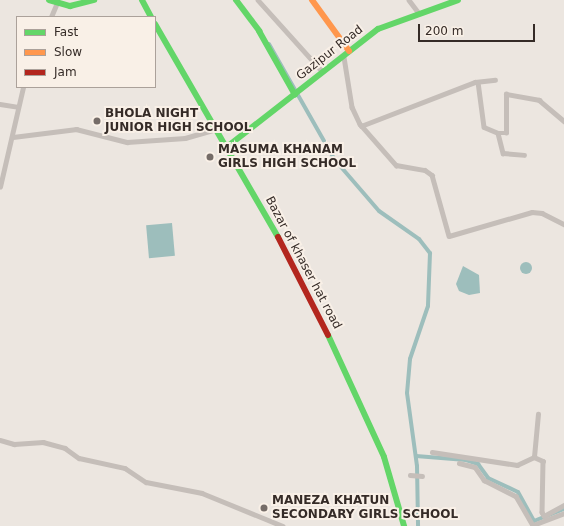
<!DOCTYPE html>
<style>
body{margin:0}
#map{position:relative;width:564px;height:526px;overflow:hidden;background:#ece6e0;font-family:"DejaVu Sans",sans-serif}
div>[style]{position:absolute}
.water>*{inset:0;background:#9dbebc;transform-origin:0 0}
.round{border-radius:50%}
.canal>*{height:4px;margin:-2px;padding:0 2px;transform-origin:2px;border-radius:2px;background:#9dbebc}
.street>*{height:4.5px;margin:-2.25px;padding:0 2.25px;transform-origin:2.25px;border-radius:2.25px;background:#c5beb9}
.fast>*{height:6px;margin:-3px;padding:0 3px;transform-origin:3px;border-radius:3px;background:#63d668}
.slow>*{height:6px;margin:-3px;padding:0 3px;transform-origin:3px;border-radius:3px;background:#ff974d}
.jam>*{height:6px;margin:-3px;padding:0 3px;transform-origin:3px;border-radius:3px;background:#b3261e}
.dots>*{width:11px;height:11px;translate:-50% -50%;box-sizing:border-box;border:2px solid #f9f0e7;border-radius:50%}
span{translate:-50% -50%;white-space:nowrap;text-align:center;line-height:1.15;-webkit-text-stroke:4px #f9f0e7;paint-order:stroke}
.street-label{font-size:12px;color:#352b27}
.poi-label{font-size:12px;color:#352b27;font-weight:700}
.left{translate:0 -50%;text-align:left}
.legend{position:absolute;left:16px;top:16px;width:140px;height:72px;box-sizing:border-box;background:#f9f0e7;border:1px solid #aba19a;margin:0;padding:5px 7px;list-style:none;font-size:12px;color:#352b27}
.legend li{display:flex;align-items:center;gap:8px;height:20px}
.legend b{width:20px;border:1px solid #aba19a}
.scale{position:absolute;left:418px;top:24px;width:117px;height:18px;box-sizing:border-box;border:2px solid #352b27;border-top:0;padding-left:5px;font-size:12px;line-height:14px;white-space:nowrap;color:#352b27;-webkit-text-stroke:3px #f9f0e7;paint-order:stroke}
</style>
<div id="map">
<div class="water">
<div style="left:172px;top:223px;width:33px;height:26px;rotate:85deg"></div>
<div class="round" style="left:520px;top:262px;width:12px;height:12px"></div>
<div style="clip-path:polygon(463px 266px,479px 275px,480px 293px,469px 295px,459px 291px,456px 284px)"></div>
</div>
<div class="canal">
<div style="left:269px;top:44px;width:133px;rotate:60.4deg"></div>
<div style="left:335px;top:160px;width:67px;rotate:49.2deg"></div>
<div style="left:379px;top:211px;width:49px;rotate:35deg"></div>
<div style="left:419px;top:239px;width:18px;rotate:52deg"></div>
<div style="left:430px;top:253px;width:53px;rotate:92.2deg"></div>
<div style="left:428px;top:306px;width:56px;rotate:108.8deg"></div>
<div style="left:410px;top:359px;width:34px;rotate:95deg"></div>
<div style="left:407px;top:393px;width:74px;rotate:82.2deg"></div>
<div style="left:417px;top:466px;width:60px;rotate:89deg"></div>
<div style="left:416px;top:456px;width:50px;rotate:4.6deg"></div>
<div style="left:466px;top:460px;width:13px;rotate:18deg"></div>
<div style="left:478px;top:464px;width:17px;rotate:54deg"></div>
<div style="left:488px;top:478px;width:33px;rotate:25deg"></div>
<div style="left:518px;top:492px;width:33px;rotate:61deg"></div>
<div style="left:534px;top:521px;width:32px;rotate:-22deg"></div>
</div>
<div class="street">
<div style="left:258px;top:0;width:96px;rotate:48deg"></div>
<div style="left:409px;top:0;width:15px;rotate:53deg"></div>
<div style="left:51px;top:17px;width:15px;rotate:-67deg"></div>
<div style="left:344px;top:57px;width:51px;rotate:80.9deg"></div>
<div style="left:352px;top:107px;width:19px;rotate:65deg"></div>
<div style="left:360px;top:124px;width:55px;rotate:48.7deg"></div>
<div style="left:396px;top:165px;width:29px;rotate:10deg"></div>
<div style="left:425px;top:170px;width:9px;rotate:36deg"></div>
<div style="left:432px;top:175px;width:63px;rotate:74.4deg"></div>
<div style="left:449px;top:236px;width:86px;rotate:-16.1deg"></div>
<div style="left:532px;top:212px;width:10px;rotate:6deg"></div>
<div style="left:542px;top:213px;width:25px;rotate:27deg"></div>
<div style="left:478px;top:82px;width:45px;rotate:82.4deg"></div>
<div style="left:484px;top:127px;width:15px;rotate:23deg"></div>
<div style="left:498px;top:133px;width:21px;rotate:76deg"></div>
<div style="left:503px;top:153px;width:21px;rotate:5deg"></div>
<div style="left:0;top:104px;width:18px;rotate:9deg"></div>
<div style="left:361px;top:126px;width:122px;rotate:-21.1deg"></div>
<div style="left:475px;top:82px;width:20px;rotate:-6deg"></div>
<div style="left:498px;top:133px;width:8px"></div>
<div style="left:506px;top:133px;width:39px;rotate:-90deg"></div>
<div style="left:506px;top:94px;width:34px;rotate:10deg"></div>
<div style="left:539px;top:100px;width:33px;rotate:40deg"></div>
<div style="left:13px;top:137px;width:64px;rotate:-7.2deg"></div>
<div style="left:76px;top:129px;width:53px;rotate:14.3deg"></div>
<div style="left:127px;top:142px;width:58px;rotate:-3.9deg"></div>
<div style="left:185px;top:138px;width:33px;rotate:-16deg"></div>
<div style="left:0;top:187px;width:103px;rotate:-77deg"></div>
<div style="left:0;top:440px;width:15px;rotate:16deg"></div>
<div style="left:14px;top:444px;width:29px;rotate:-4deg"></div>
<div style="left:43px;top:442px;width:23px;rotate:15deg"></div>
<div style="left:65px;top:448px;width:17px;rotate:36deg"></div>
<div style="left:79px;top:458px;width:47px;rotate:12.3deg"></div>
<div style="left:125px;top:468px;width:25px;rotate:34deg"></div>
<div style="left:146px;top:482px;width:57px;rotate:11.1deg"></div>
<div style="left:202px;top:493px;width:87px;rotate:22.2deg"></div>
<div style="left:432px;top:452px;width:86px;rotate:8.7deg"></div>
<div style="left:517px;top:465px;width:19px;rotate:-25deg"></div>
<div style="left:534px;top:457px;width:43px;rotate:-84.7deg"></div>
<div style="left:534px;top:457px;width:10px;rotate:24deg"></div>
<div style="left:543px;top:461px;width:51px;rotate:91.1deg"></div>
<div style="left:542px;top:512px;width:4px;rotate:63deg"></div>
<div style="left:544px;top:516px;width:23px;rotate:-29deg"></div>
<div style="left:459px;top:463px;width:16px;rotate:14deg"></div>
<div style="left:475px;top:467px;width:16px;rotate:55deg"></div>
<div style="left:484px;top:480px;width:36px;rotate:27deg"></div>
<div style="left:516px;top:496px;width:34px;rotate:60deg"></div>
<div style="left:533px;top:525px;width:33px;rotate:-21deg"></div>
<div style="left:410px;top:475px;width:12px;rotate:5deg"></div>
</div>
<div class="fast">
<div style="left:49px;top:0;width:22px;rotate:16deg"></div>
<div style="left:70px;top:6px;width:25px;rotate:-14deg"></div>
<div style="left:142px;top:0;width:19px;rotate:62deg"></div>
<div style="left:236px;top:0;width:39px;rotate:53deg"></div>
<div style="left:259px;top:31px;width:73px;rotate:60.6deg"></div>
<div style="left:155px;top:24px;width:246px;rotate:60deg"></div>
<div style="left:228px;top:146px;width:190px;rotate:-38deg"></div>
<div style="left:378px;top:29px;width:85px;rotate:-19.9deg"></div>
<div style="left:328px;top:335px;width:134px;rotate:65.3deg"></div>
<div style="left:384px;top:457px;width:72px;rotate:73.8deg"></div>
</div>
<div class="slow">
<div style="left:312px;top:0;width:63px;rotate:54deg"></div>
</div>
<div class="jam">
<div style="left:278px;top:237px;width:110px;rotate:63deg"></div>
</div>
<div class="dots">
<div style="left:97px;top:121px;background:#756c68"></div>
<div style="left:210px;top:157px;background:#756c68"></div>
<div style="left:264px;top:508px;background:#756c68"></div>
</div>
<div class="street-label">
<span style="left:330px;top:53px;rotate:-38deg">Gazipur Road</span>
<span style="left:303px;top:263px;rotate:62deg">Bazar of khaser hat road</span>
</div>
<div class="poi-label">
<span class="left" style="left:105px;top:121px">BHOLA NIGHT<br>JUNIOR HIGH SCHOOL</span>
<span class="left" style="left:218px;top:157px">MASUMA KHANAM<br>GIRLS HIGH SCHOOL</span>
<span class="left" style="left:272px;top:508px">MANEZA KHATUN<br>SECONDARY GIRLS SCHOOL</span>
</div>
<ul class="legend">
<li><b style="height:5px;background:#63d668"></b>Fast</li>
<li><b style="height:5px;background:#ff974d"></b>Slow</li>
<li><b style="height:5px;background:#b3261e"></b>Jam</li>
</ul>
<div class="scale">200 m</div>
</div>
